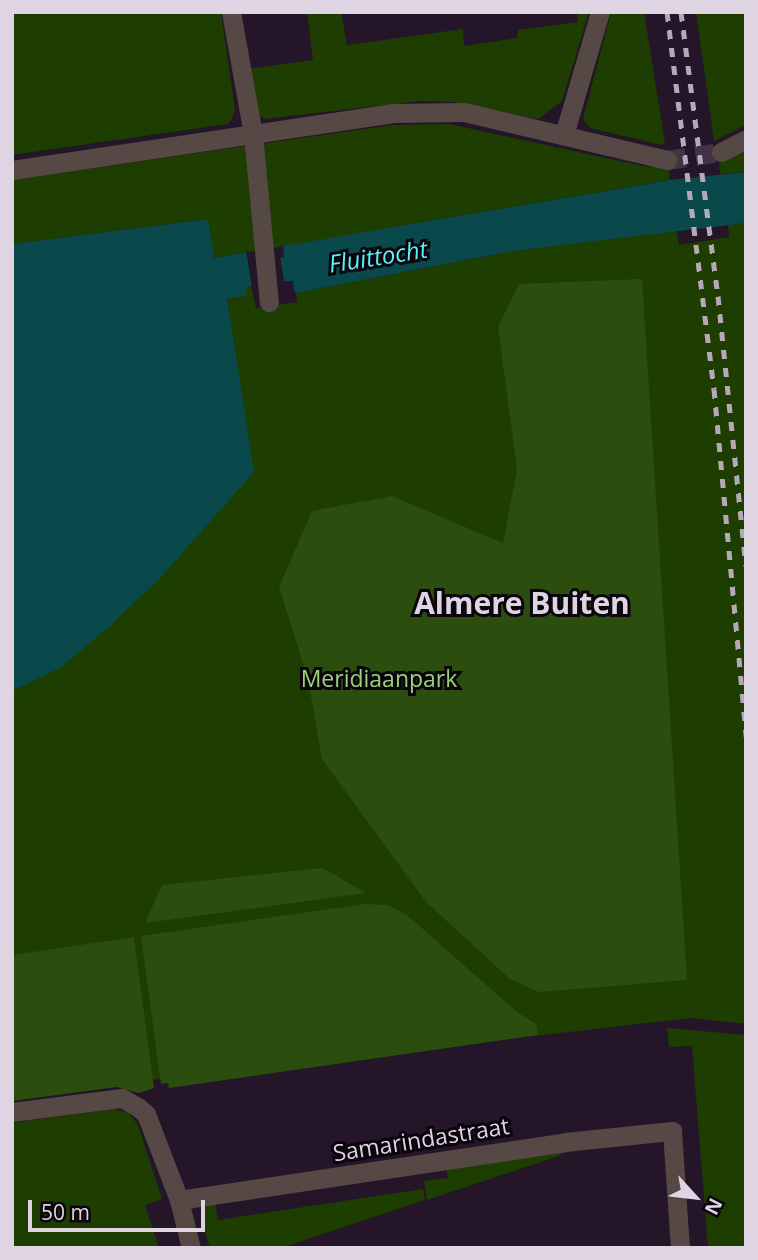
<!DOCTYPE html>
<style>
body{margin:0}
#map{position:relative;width:758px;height:1260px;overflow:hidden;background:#251528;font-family:"Open Sans",sans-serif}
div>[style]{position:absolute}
.green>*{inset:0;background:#1d3d01}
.forest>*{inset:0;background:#2b4e0f}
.water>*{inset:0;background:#0a494b}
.pier>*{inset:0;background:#251528}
.street-tunnel>*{height:19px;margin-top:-9.5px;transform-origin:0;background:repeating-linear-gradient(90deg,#413244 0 19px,transparent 0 29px)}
.street>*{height:19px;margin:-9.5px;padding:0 9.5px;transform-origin:9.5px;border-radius:9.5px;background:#564845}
.rail>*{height:5px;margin-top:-2.5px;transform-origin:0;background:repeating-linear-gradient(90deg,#b5a9b8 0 9px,transparent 0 18px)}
span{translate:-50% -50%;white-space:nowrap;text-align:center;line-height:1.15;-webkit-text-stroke:6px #0a040c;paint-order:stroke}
.park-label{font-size:23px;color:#9bd07a}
.street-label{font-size:23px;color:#dfd4e2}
.water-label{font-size:24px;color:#59f4fa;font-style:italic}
.district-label{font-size:30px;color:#dfd4e2;font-weight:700}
.frame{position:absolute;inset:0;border:14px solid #dfd4e2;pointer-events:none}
.north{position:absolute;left:660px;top:1162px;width:70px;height:70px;-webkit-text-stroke:5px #0a040c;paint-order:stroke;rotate:117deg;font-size:19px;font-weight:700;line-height:28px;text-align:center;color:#dfd4e2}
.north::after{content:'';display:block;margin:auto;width:24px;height:32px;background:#dfd4e2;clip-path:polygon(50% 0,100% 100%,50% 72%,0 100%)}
.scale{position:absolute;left:28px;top:1200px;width:177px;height:32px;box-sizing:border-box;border:4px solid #dfd4e2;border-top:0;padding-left:9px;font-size:21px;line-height:24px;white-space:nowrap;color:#dfd4e2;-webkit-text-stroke:5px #0a040c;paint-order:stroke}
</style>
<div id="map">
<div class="green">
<div style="clip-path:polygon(12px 12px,221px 12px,235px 109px,232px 119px,228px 124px,12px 155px)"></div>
<div style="clip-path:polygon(307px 12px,341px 12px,347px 45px,463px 29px,464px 46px,517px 38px,518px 30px,578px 22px,577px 12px,589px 12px,562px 101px,538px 119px,453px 102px,420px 101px,264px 119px,256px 113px,248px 69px,313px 60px)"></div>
<div style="clip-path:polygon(611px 12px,644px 12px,665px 143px,661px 145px,590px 128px,583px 119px)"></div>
<div style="clip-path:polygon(696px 12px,746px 12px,746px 125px,714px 141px)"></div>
<div style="clip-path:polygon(449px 124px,643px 166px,668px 167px,670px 180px,214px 258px,207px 219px,12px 244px,12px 180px,391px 125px)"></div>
<div style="clip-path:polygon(746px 151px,746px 172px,720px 174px,719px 162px)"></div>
<div style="clip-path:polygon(746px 223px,746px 1024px,691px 1018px,12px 1096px,12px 344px,229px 311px,227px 298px,246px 287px,251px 286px,256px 308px,297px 302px,296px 293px,512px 251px,676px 229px,679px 245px,729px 237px,728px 225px)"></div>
<div style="clip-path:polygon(667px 1028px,746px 1035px,746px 1248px,708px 1248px,692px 1046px,669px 1047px)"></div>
<div style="clip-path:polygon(113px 1109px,129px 1113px,138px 1125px,162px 1199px,145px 1205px,159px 1248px,12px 1248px,12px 1123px)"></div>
<div style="clip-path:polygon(560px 1152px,562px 1155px,427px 1200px,424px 1181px,448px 1178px,446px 1168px)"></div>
<div style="clip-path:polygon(423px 1189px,425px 1200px,281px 1248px,210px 1248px,201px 1219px,206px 1217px,202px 1204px,215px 1202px,218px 1220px)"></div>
</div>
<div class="forest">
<div style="clip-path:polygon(642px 279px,687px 980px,539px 992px,510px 979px,426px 902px,322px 759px,308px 679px,279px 587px,312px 511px,392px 496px,503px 543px,517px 470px,498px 327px,519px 284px)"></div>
<div style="clip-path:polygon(323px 868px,366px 893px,145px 923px,162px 885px)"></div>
<div style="clip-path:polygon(365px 904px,388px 905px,407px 915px,517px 1012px,536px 1024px,538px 1035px,169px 1088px,168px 1083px,161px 1084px,141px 936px)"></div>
<div style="clip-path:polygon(134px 937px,154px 1088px,139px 1093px,116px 1087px,12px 1101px,12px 955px)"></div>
</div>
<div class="water">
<div style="clip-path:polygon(746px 172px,746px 223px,512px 251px,296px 293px,287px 281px,251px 286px,246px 287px,247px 296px,227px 298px,254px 472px,160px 578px,111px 625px,60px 668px,12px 691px,12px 244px,208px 219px,214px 258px,247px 252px,249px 263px,284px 257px,283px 246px,670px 180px)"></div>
</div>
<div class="pier">
<div style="clip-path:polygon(246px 249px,251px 259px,280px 255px,284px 282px,293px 281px,295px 297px,286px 284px,252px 289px)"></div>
</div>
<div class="street-tunnel">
<div style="left:667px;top:160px;width:55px;rotate:-8.4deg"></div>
</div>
<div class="street">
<div style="left:231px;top:12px;width:124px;rotate:79.8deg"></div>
<div style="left:253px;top:134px;width:169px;rotate:84.6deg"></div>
<div style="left:564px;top:135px;width:128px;rotate:-73.7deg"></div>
<div style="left:721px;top:152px;width:28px;rotate:-27deg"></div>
<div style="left:12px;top:170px;width:384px;rotate:-8.5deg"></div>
<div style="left:392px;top:113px;width:72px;rotate:-0.8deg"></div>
<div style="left:464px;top:112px;width:209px;rotate:13.3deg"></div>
<div style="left:12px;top:1112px;width:111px;rotate:-7.3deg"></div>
<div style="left:122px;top:1098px;width:20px;rotate:30deg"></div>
<div style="left:139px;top:1108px;width:9px;rotate:41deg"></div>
<div style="left:146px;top:1114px;width:92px;rotate:69deg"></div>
<div style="left:179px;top:1200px;width:49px;rotate:76deg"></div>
<div style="left:179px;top:1200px;width:390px;rotate:-8.5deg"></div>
<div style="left:565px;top:1142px;width:108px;rotate:-5.9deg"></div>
<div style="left:672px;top:1131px;width:117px;rotate:86.1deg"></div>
</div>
<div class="rail">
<div style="left:667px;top:12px;width:380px;rotate:82.9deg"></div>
<div style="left:714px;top:389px;width:349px;rotate:84.7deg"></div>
<div style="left:681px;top:12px;width:286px;rotate:82.6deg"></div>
<div style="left:718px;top:296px;width:271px;rotate:84.1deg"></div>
</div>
<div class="park-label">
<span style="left:379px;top:678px">Meridiaanpark</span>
</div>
<div class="street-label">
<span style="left:421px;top:1139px;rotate:-9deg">Samarindastraat</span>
</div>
<div class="water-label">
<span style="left:378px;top:256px;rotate:-9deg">Fluittocht</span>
</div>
<div class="district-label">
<span style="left:522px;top:603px">Almere Buiten</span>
</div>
<div class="frame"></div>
<div class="north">N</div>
<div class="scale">50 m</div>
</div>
